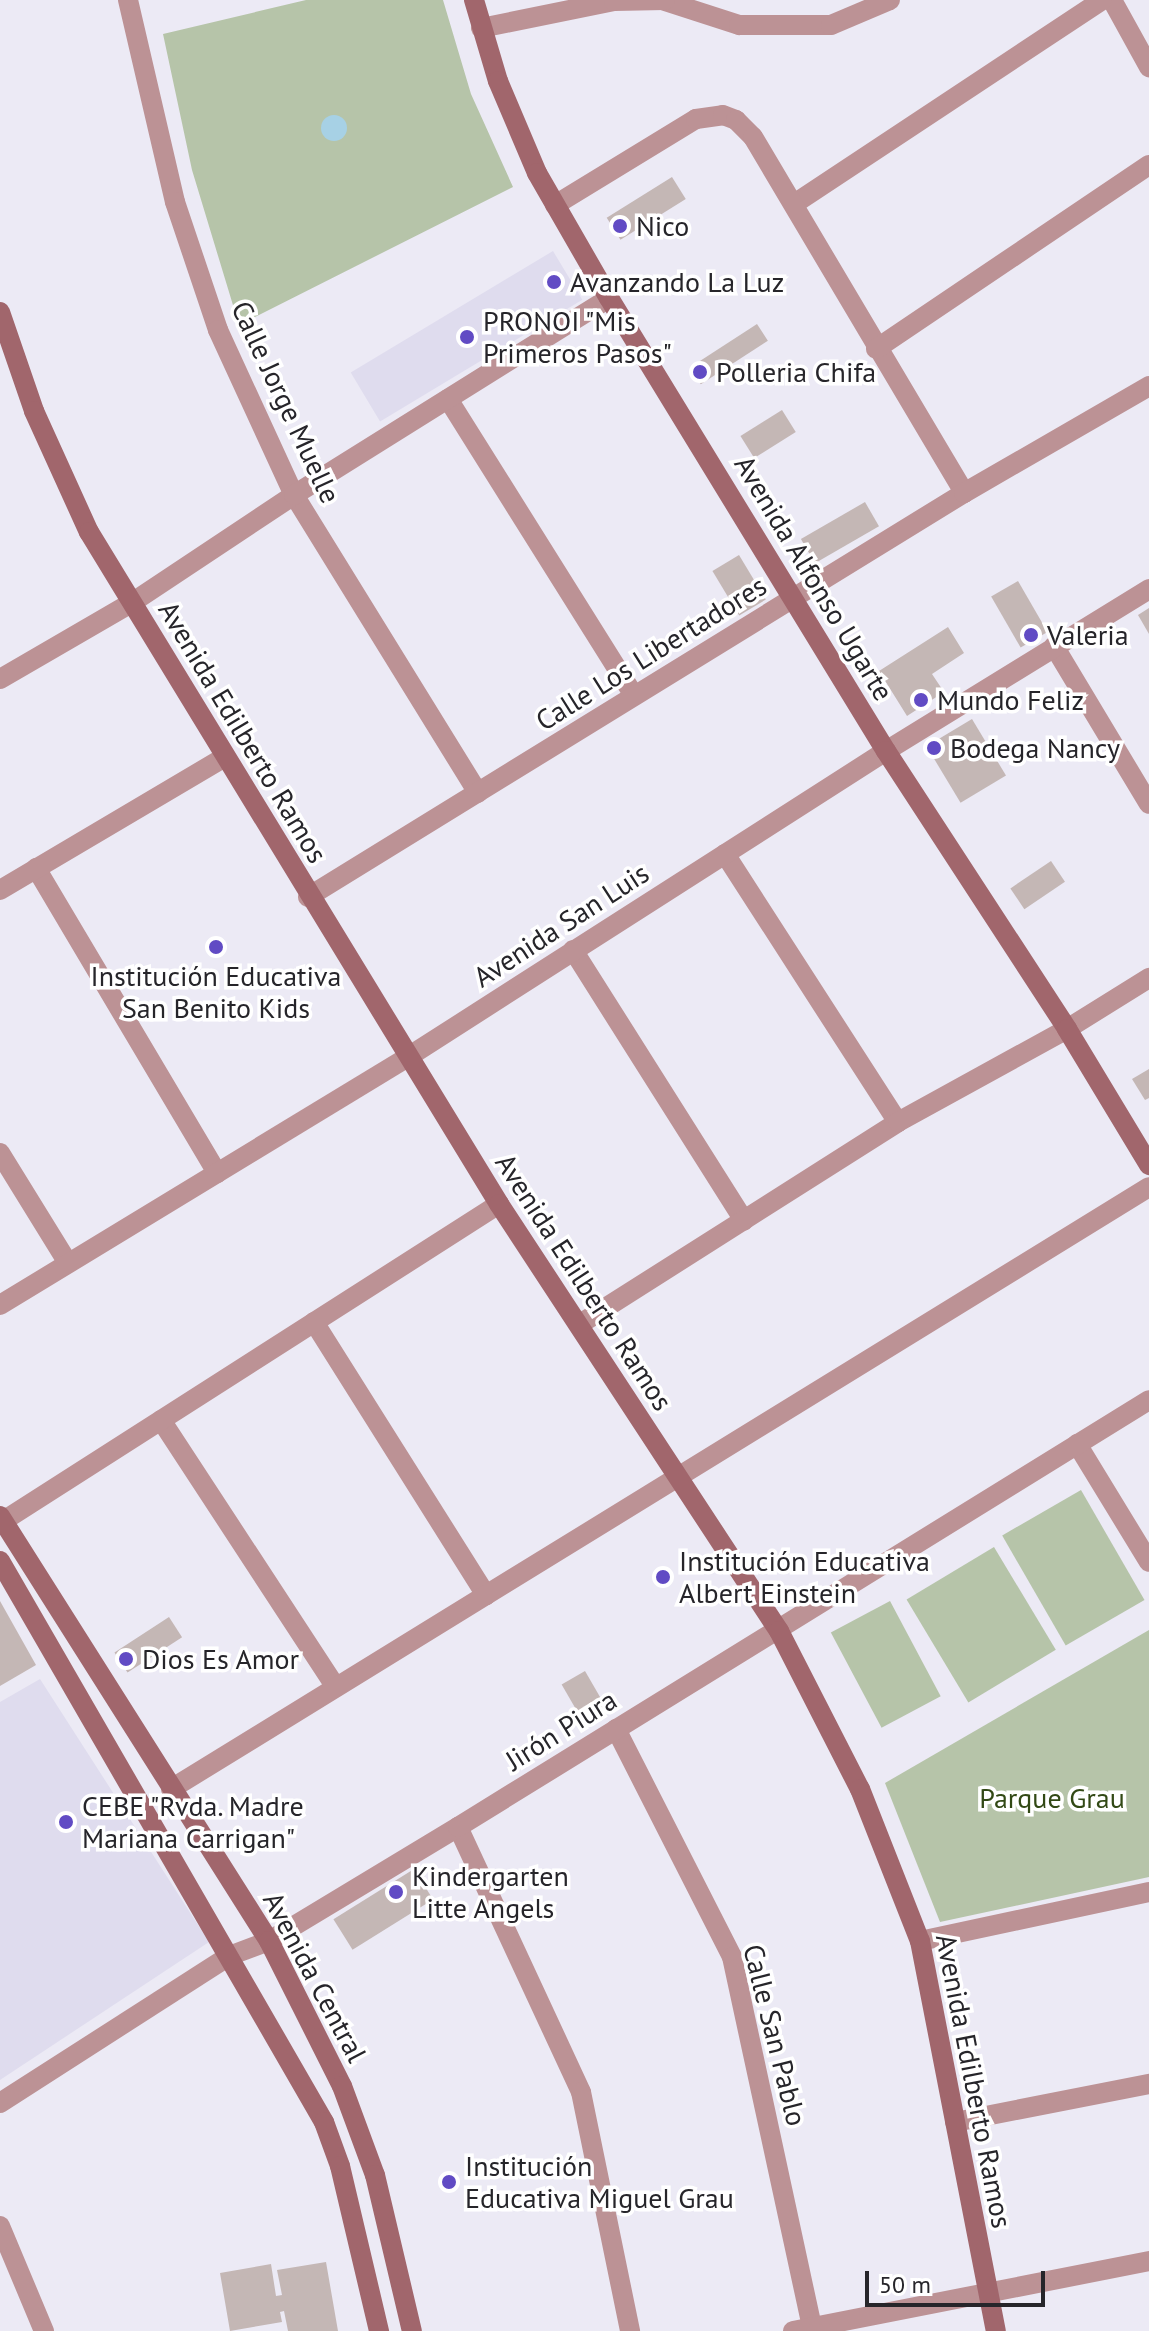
<!DOCTYPE html>
<meta charset="utf-8">
<style>
body{margin:0}
#map{position:relative;width:1149px;height:2331px;overflow:hidden;background:#eceaf5;font-family:"PT Sans",sans-serif}
div>[style]{position:absolute}
.built>*{inset:0;background:#dfdcee;transform-origin:0 0}
.green>*{inset:0;background:#b6c4a9;transform-origin:0 0}
.water>*{inset:0;background:#a7d1e5}
.round{border-radius:50%}
.building>*{inset:0;background:#c4b7b5;transform-origin:0 0}
.street>*{height:20px;margin:-10px;padding:0 10px;transform-origin:10px;border-radius:10px;background:#bc9295}
.secondary>*{height:20px;margin:-10px;padding:0 10px;transform-origin:10px;border-radius:10px;background:#a1666c}
.dots>*{width:22px;height:22px;translate:-50% -50%;box-sizing:border-box;border:4px solid #fff;border-radius:50%}
span{translate:-50% -50%;white-space:nowrap;text-align:center;line-height:1.15;-webkit-text-stroke:7px #fff;paint-order:stroke}
.poi-label{font-size:28px;color:#26252a}
.left{translate:0 -50%;text-align:left}
.street-label{font-size:28px;color:#26252a}
.park-label{font-size:28px;color:#324915}
.scale{position:absolute;left:865px;top:2271px;width:180px;height:36px;box-sizing:border-box;border:4px solid #26252a;border-top:0;padding-left:10px;font-size:24px;line-height:28px;white-space:nowrap;color:#26252a;-webkit-text-stroke:6px #fff;paint-order:stroke}
</style>
<div id="map">
<div class="built">
<div style="left:553px;top:251px;width:57px;height:236px;rotate:59deg"></div>
<div style="clip-path:polygon(40px 1679px,209px 1942px,0 2080px,0 1702px)"></div>
</div>
<div class="green">
<div style="clip-path:polygon(306px 0,443px 0,471px 94px,513px 187px,239px 325px,192px 170px,163px 34px)"></div>
<div style="left:1081px;top:1490px;width:127px;height:91px;rotate:60deg"></div>
<div style="left:994px;top:1547px;width:120px;height:102px;rotate:59deg"></div>
<div style="left:890px;top:1601px;width:108px;height:67px;rotate:62deg"></div>
<div style="clip-path:polygon(1149px 1630px,1149px 1877px,940px 1922px,885px 1783px)"></div>
</div>
<div class="water">
<div class="round" style="left:321px;top:115px;width:26px;height:26px"></div>
</div>
<div class="building">
<div style="left:672px;top:177px;width:26px;height:77px;rotate:58deg"></div>
<div style="left:757px;top:324px;width:20px;height:80px;rotate:57deg"></div>
<div style="left:782px;top:410px;width:26px;height:49px;rotate:58deg"></div>
<div style="left:865px;top:502px;width:28px;height:74px;rotate:60deg"></div>
<div style="left:739px;top:555px;width:52px;height:31px;rotate:59deg"></div>
<div style="left:1018px;top:581px;width:59px;height:31px;rotate:60deg"></div>
<div style="clip-path:polygon(1149px 608px,1149px 634px,1138px 615px)"></div>
<div style="clip-path:polygon(948px 627px,964px 653px,932px 674px,944px 692px,907px 716px,879px 671px)"></div>
<div style="left:972px;top:719px;width:66px;height:53px;rotate:59deg"></div>
<div style="left:1051px;top:861px;width:25px;height:49px;rotate:56deg"></div>
<div style="clip-path:polygon(1149px 1069px,1149px 1098px,1145px 1100px,1132px 1079px)"></div>
<div style="clip-path:polygon(0 1601px,36px 1665px,0 1686px)"></div>
<div style="left:169px;top:1617px;width:24px;height:65px;rotate:57deg"></div>
<div style="left:585px;top:1671px;width:46px;height:27px;rotate:60deg"></div>
<div style="left:414px;top:1869px;width:36px;height:95px;rotate:58deg"></div>
<div style="clip-path:polygon(326px 2262px,338px 2331px,288px 2331px,284px 2311px,280px 2312px,282px 2322px,230px 2331px,220px 2273px,271px 2264px,276px 2296px,282px 2295px,277px 2270px)"></div>
</div>
<div class="street">
<div style="left:128px;top:0;width:207px;rotate:76.9deg"></div>
<div style="left:175px;top:202px;width:135px;rotate:71.4deg"></div>
<div style="left:218px;top:330px;width:182px;rotate:65.3deg"></div>
<div style="left:294px;top:495px;width:350px;rotate:58.3deg"></div>
<div style="left:1112px;top:0;width:77px;rotate:61.1deg"></div>
<div style="left:665px;top:1px;width:78px;rotate:18deg"></div>
<div style="left:739px;top:25px;width:92px"></div>
<div style="left:831px;top:25px;width:64px;rotate:-23deg"></div>
<div style="left:481px;top:28px;width:136px;rotate:-11.5deg"></div>
<div style="left:614px;top:1px;width:51px;rotate:-1.1deg"></div>
<div style="left:794px;top:204px;width:369px;rotate:-33.5deg"></div>
<div style="left:555px;top:205px;width:165px;rotate:-31.4deg"></div>
<div style="left:696px;top:119px;width:27px;rotate:-8deg"></div>
<div style="left:723px;top:115px;width:14px;rotate:21deg"></div>
<div style="left:736px;top:120px;width:24px;rotate:45deg"></div>
<div style="left:753px;top:137px;width:414px;rotate:59.3deg"></div>
<div style="left:876px;top:349px;width:329px;rotate:-34deg"></div>
<div style="left:448px;top:399px;width:350px;rotate:57.9deg"></div>
<div style="left:1054px;top:646px;width:184px;rotate:59deg"></div>
<div style="left:0;top:679px;width:154px;rotate:-30.1deg"></div>
<div style="left:133px;top:602px;width:193px;rotate:-33.6deg"></div>
<div style="left:294px;top:495px;width:372px;rotate:-32deg"></div>
<div style="left:725px;top:854px;width:319px;rotate:57.2deg"></div>
<div style="left:36px;top:868px;width:355px;rotate:59.3deg"></div>
<div style="left:0;top:890px;width:261px;rotate:-30.6deg"></div>
<div style="left:308px;top:897px;width:770px;rotate:-31.63deg"></div>
<div style="left:964px;top:493px;width:214px;rotate:-30deg"></div>
<div style="left:573px;top:950px;width:320px;rotate:57.7deg"></div>
<div style="left:0;top:1153px;width:129px;rotate:58.3deg"></div>
<div style="left:0;top:1305px;width:477px;rotate:-31.3deg"></div>
<div style="left:408px;top:1057px;width:568px;rotate:-32.63deg"></div>
<div style="left:886px;top:751px;width:309px;rotate:-31.6deg"></div>
<div style="left:314px;top:1322px;width:323px;rotate:57.8deg"></div>
<div style="left:580px;top:1324px;width:377px;rotate:-32.4deg"></div>
<div style="left:898px;top:1122px;width:193px;rotate:-28.8deg"></div>
<div style="left:1067px;top:1029px;width:97px;rotate:-31.9deg"></div>
<div style="left:161px;top:1420px;width:319px;rotate:56.8deg"></div>
<div style="left:1077px;top:1444px;width:138px;rotate:58.6deg"></div>
<div style="left:0;top:1523px;width:592px;rotate:-32.59deg"></div>
<div style="left:616px;top:1729px;width:256px;rotate:63deg"></div>
<div style="left:732px;top:1957px;width:379px;rotate:77.8deg"></div>
<div style="left:171px;top:1789px;width:1148px;rotate:-31.61deg"></div>
<div style="left:458px;top:1827px;width:292px;rotate:65.1deg"></div>
<div style="left:581px;top:2092px;width:244px;rotate:78.4deg"></div>
<div style="left:920px;top:1941px;width:234px;rotate:-12.1deg"></div>
<div style="left:0;top:2103px;width:272px;rotate:-32.7deg"></div>
<div style="left:229px;top:1956px;width:43px;rotate:-20.6deg"></div>
<div style="left:269px;top:1941px;width:221px;rotate:-31.1deg"></div>
<div style="left:458px;top:1827px;width:812px;rotate:-31.71deg"></div>
<div style="left:955px;top:2122px;width:198px;rotate:-11.1deg"></div>
<div style="left:0;top:2226px;width:114px;rotate:67.3deg"></div>
<div style="left:793px;top:2331px;width:363px;rotate:-11.1deg"></div>
</div>
<div class="secondary">
<div style="left:474px;top:0;width:84px;rotate:73.5deg"></div>
<div style="left:498px;top:81px;width:100px;rotate:67deg"></div>
<div style="left:537px;top:173px;width:144px;rotate:60.1deg"></div>
<div style="left:609px;top:298px;width:531px;rotate:58.56deg"></div>
<div style="left:886px;top:751px;width:332px;rotate:56.9deg"></div>
<div style="left:1067px;top:1029px;width:159px;rotate:58.9deg"></div>
<div style="left:0;top:312px;width:105px;rotate:71deg"></div>
<div style="left:34px;top:411px;width:133px;rotate:65.6deg"></div>
<div style="left:89px;top:532px;width:787px;rotate:58.61deg"></div>
<div style="left:499px;top:1204px;width:511px;rotate:56.75deg"></div>
<div style="left:779px;top:1631px;width:178px;rotate:62.9deg"></div>
<div style="left:860px;top:1789px;width:163px;rotate:68.5deg"></div>
<div style="left:920px;top:1941px;width:397px;rotate:79deg"></div>
<div style="left:0;top:1516px;width:503px;rotate:57.67deg"></div>
<div style="left:269px;top:1941px;width:162px;rotate:63.3deg"></div>
<div style="left:342px;top:2086px;width:95px;rotate:69.7deg"></div>
<div style="left:375px;top:2175px;width:160px;rotate:76.7deg"></div>
<div style="left:0;top:1561px;width:648px;rotate:59.99deg"></div>
<div style="left:324px;top:2122px;width:47px;rotate:70deg"></div>
<div style="left:340px;top:2166px;width:170px;rotate:76.7deg"></div>
</div>
<div class="dots">
<div style="left:620px;top:226px;background:#614bc4"></div>
<div style="left:554px;top:282px;background:#614bc4"></div>
<div style="left:467px;top:337px;background:#614bc4"></div>
<div style="left:700px;top:372px;background:#614bc4"></div>
<div style="left:1031px;top:635px;background:#614bc4"></div>
<div style="left:921px;top:700px;background:#614bc4"></div>
<div style="left:934px;top:748px;background:#614bc4"></div>
<div style="left:216px;top:947px;background:#614bc4"></div>
<div style="left:663px;top:1577px;background:#614bc4"></div>
<div style="left:126px;top:1659px;background:#614bc4"></div>
<div style="left:66px;top:1822px;background:#614bc4"></div>
<div style="left:396px;top:1892px;background:#614bc4"></div>
<div style="left:449px;top:2182px;background:#614bc4"></div>
</div>
<div class="poi-label">
<span class="left" style="left:636px;top:226px">Nico</span>
<span class="left" style="left:570px;top:282px">Avanzando La Luz</span>
<span class="left" style="left:483px;top:337px">PRONOI "Mis<br>Primeros Pasos"</span>
<span class="left" style="left:716px;top:372px">Polleria Chifa</span>
<span class="left" style="left:1047px;top:635px">Valeria</span>
<span class="left" style="left:937px;top:700px">Mundo Feliz</span>
<span class="left" style="left:950px;top:748px">Bodega Nancy</span>
<span style="left:216px;top:992px">Institución Educativa<br>San Benito Kids</span>
<span class="left" style="left:679px;top:1577px">Institución Educativa<br>Albert Einstein</span>
<span class="left" style="left:142px;top:1659px">Dios Es Amor</span>
<span class="left" style="left:82px;top:1822px">CEBE "Rvda. Madre<br>Mariana Carrigan"</span>
<span class="left" style="left:412px;top:1892px">Kindergarten<br>Litte Angels</span>
<span class="left" style="left:465px;top:2182px">Institución<br>Educativa Miguel Grau</span>
</div>
<div class="street-label">
<span style="left:286px;top:402px;rotate:65deg">Calle Jorge Muelle</span>
<span style="left:814px;top:578px;rotate:59deg">Avenida Alfonso Ugarte</span>
<span style="left:651px;top:653px;rotate:-32deg">Calle Los Libertadores</span>
<span style="left:243px;top:732px;rotate:59deg">Avenida Edilberto Ramos</span>
<span style="left:561px;top:925px;rotate:-33deg">Avenida San Luis</span>
<span style="left:584px;top:1282px;rotate:57deg">Avenida Edilberto Ramos</span>
<span style="left:561px;top:1730px;rotate:-32deg">Jirón Piura</span>
<span style="left:315px;top:1977px;rotate:62deg">Avenida Central</span>
<span style="left:775px;top:2035px;rotate:76deg">Calle San Pablo</span>
<span style="left:974px;top:2081px;rotate:79deg">Avenida Edilberto Ramos</span>
</div>
<div class="park-label">
<span style="left:1052px;top:1798px">Parque Grau</span>
</div>
<div class="scale">50 m</div>
</div>
